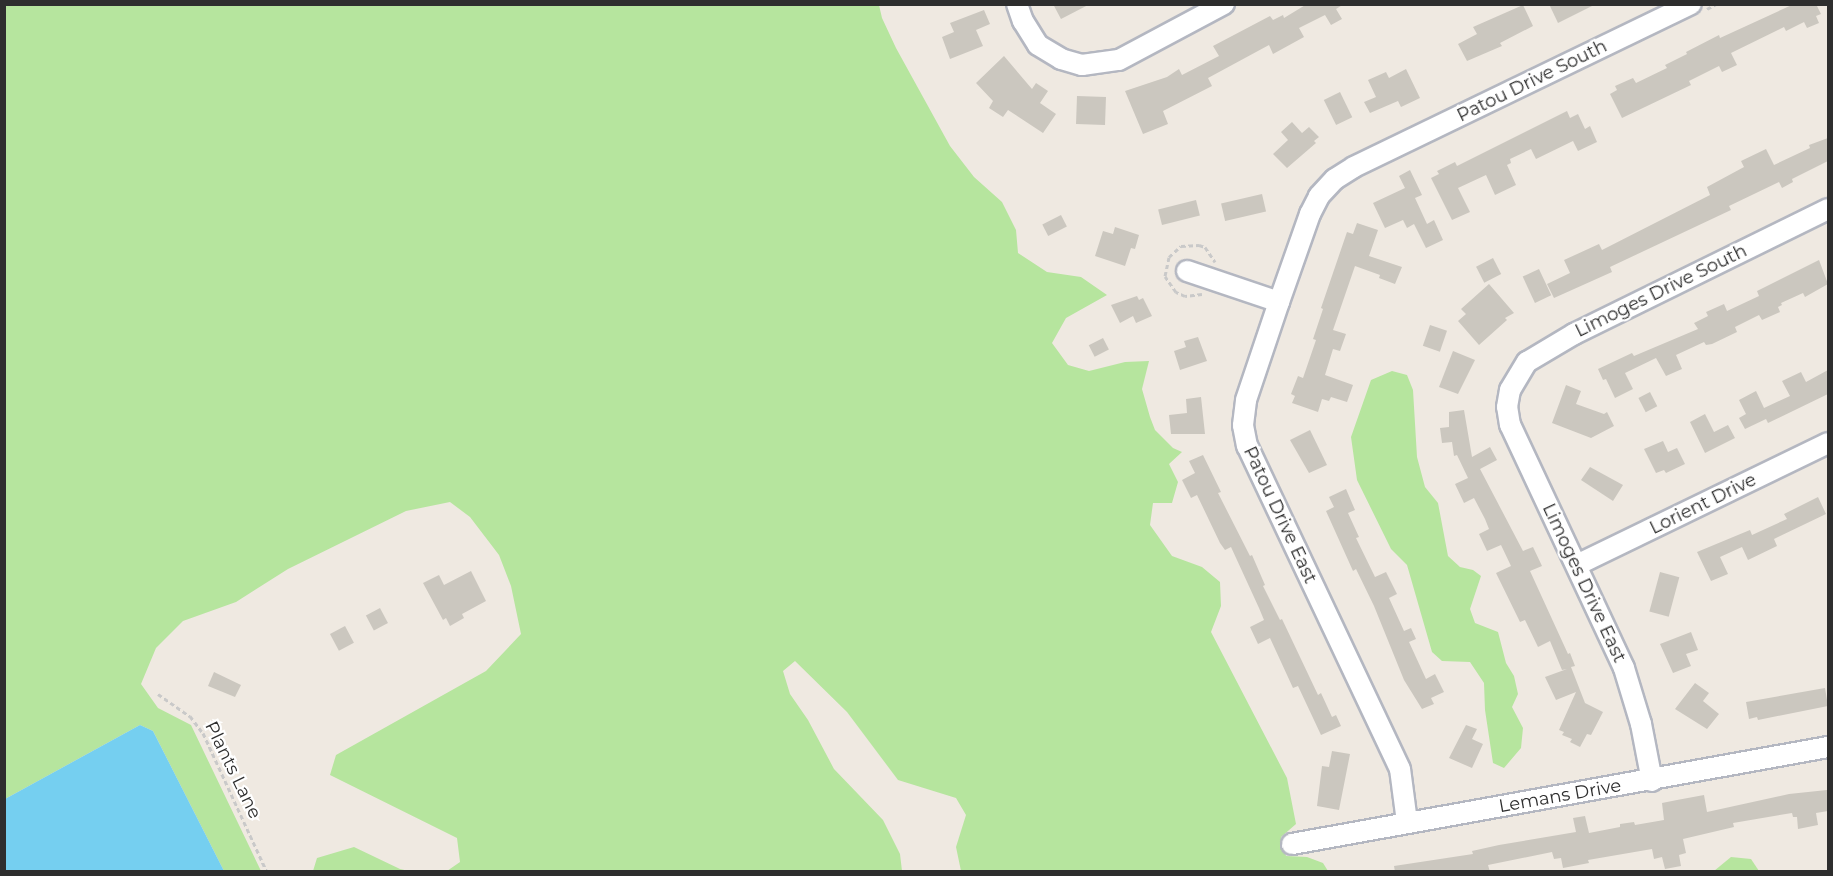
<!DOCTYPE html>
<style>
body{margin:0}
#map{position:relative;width:1833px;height:876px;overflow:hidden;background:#efe9e1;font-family:Montserrat,sans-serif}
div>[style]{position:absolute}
.green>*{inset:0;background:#b6e59e}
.water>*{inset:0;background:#75cff0}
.building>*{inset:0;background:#cbc7bf;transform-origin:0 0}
.path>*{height:3px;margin-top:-1.5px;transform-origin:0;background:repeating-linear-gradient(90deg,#c9c9c9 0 4.5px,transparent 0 7.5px)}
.roads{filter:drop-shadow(2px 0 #b4b7c1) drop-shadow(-2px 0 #b4b7c1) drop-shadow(0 2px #b4b7c1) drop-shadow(0 -2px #b4b7c1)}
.minor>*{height:20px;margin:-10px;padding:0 10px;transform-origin:10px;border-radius:10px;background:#fff}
span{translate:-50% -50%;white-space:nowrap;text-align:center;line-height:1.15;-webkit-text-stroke:4.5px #fff;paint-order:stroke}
.street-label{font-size:18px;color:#2e2e2e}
.frame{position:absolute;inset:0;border:6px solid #2e2e2e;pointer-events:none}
</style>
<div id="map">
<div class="green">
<div style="clip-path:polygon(5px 5px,879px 5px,882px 18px,896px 48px,950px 146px,974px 177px,1002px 202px,1016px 230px,1018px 253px,1047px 272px,1081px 277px,1107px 295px,1066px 318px,1052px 343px,1068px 365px,1089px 371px,1125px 362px,1149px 361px,1142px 389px,1150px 417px,1155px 430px,1173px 448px,1182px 452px,1169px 464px,1178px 482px,1172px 503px,1153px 503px,1150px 525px,1172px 556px,1202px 567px,1220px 582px,1221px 606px,1211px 632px,1287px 778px,1296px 824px,1281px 837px,1286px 856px,1307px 857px,1323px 863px,1328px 871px,961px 871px,956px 847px,966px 815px,956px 798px,898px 780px,847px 712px,795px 661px,783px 671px,790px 694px,808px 720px,834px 769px,883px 820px,900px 854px,902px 871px,447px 871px,460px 862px,457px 838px,330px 775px,336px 755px,486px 671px,521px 634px,511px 586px,499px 555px,470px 517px,450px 502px,406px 511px,288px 569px,236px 602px,183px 621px,156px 648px,141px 684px,158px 708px,191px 725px,261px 871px,224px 871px,153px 731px,140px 725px,5px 799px)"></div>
<div style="clip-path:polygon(1392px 371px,1407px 375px,1413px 390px,1417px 457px,1425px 487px,1438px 503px,1448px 556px,1460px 567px,1473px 570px,1481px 576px,1470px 609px,1475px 623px,1498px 632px,1506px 663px,1514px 676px,1518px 694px,1512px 707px,1523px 728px,1521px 748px,1504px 768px,1493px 763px,1485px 710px,1484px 683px,1470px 662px,1442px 661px,1432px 652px,1407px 565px,1391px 549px,1357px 480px,1351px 437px,1371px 380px)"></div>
<div style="clip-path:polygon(354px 847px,400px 869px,409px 871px,313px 871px,317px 858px)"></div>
<div style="clip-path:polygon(1731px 857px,1751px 859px,1759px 871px,1714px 871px)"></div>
</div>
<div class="water">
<div style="clip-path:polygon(140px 725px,153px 731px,224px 871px,5px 871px,5px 799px)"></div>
</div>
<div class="building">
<div style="clip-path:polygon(1053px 4px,1090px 4px,1061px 19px)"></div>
<div style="clip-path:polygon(1307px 4px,1344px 4px,1336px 9px,1342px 19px,1331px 25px,1325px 15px,1299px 28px,1304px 37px,1273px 54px,1269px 45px,1208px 78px,1212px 86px,1163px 111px,1168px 124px,1143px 134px,1125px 91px,1167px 77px,1179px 69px,1182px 75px,1219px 56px,1213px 46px,1270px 16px,1273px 20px,1283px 15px,1284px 18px)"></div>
<div style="clip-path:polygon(1549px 4px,1596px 4px,1558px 23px)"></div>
<div style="clip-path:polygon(1794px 4px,1816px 4px,1821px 14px,1816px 16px,1819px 23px,1807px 28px,1804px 22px,1786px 31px,1784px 27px,1731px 53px,1737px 65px,1722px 72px,1719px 66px,1689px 81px,1691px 85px,1622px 118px,1610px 94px,1617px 90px,1615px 86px,1633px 78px,1636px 83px,1667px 68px,1665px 65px,1687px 54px,1686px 52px,1719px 35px,1720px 38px)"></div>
<div style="clip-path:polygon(1523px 5px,1533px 26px,1500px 43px,1502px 46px,1467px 61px,1458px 44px,1477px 34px,1473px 27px)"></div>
<div style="clip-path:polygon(984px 10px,990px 24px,976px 30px,983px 46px,950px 59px,942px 37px,954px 32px,950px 23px)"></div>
<div style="clip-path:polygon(1004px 56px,1032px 89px,1036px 83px,1048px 91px,1040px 103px,1056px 114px,1043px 133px,1008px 110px,1003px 117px,989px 108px,993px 101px,976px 83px)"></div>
<div style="clip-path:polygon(1406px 69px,1420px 98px,1401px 107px,1398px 101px,1370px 113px,1364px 102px,1376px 97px,1368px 80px,1386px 72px,1389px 78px)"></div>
<div style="left:1340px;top:92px;width:28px;height:18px;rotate:64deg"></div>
<div style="left:1077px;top:96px;width:29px;height:28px;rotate:2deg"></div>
<div style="clip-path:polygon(1567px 111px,1570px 118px,1578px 114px,1585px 129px,1590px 126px,1597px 142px,1578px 151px,1573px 141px,1536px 159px,1531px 149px,1510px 159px,1511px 163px,1507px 165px,1516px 185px,1495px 195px,1486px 175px,1458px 188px,1470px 212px,1452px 220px,1431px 178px,1439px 174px,1437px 171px,1455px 162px,1457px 166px)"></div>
<div style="clip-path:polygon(1292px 122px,1302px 133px,1309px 127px,1319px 137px,1314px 141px,1316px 143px,1287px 168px,1273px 154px,1288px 140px,1281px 132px)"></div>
<div style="clip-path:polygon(1828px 138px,1828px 161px,1792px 179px,1793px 182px,1782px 188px,1779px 182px,1729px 206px,1731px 210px,1610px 267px,1612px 272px,1554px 298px,1547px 284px,1570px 273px,1564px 260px,1599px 244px,1602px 250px,1710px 195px,1707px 187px,1744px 167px,1741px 161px,1766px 149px,1774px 165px,1810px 148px,1809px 145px)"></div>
<div style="clip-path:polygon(1410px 170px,1422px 195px,1415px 198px,1427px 224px,1434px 220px,1443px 240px,1426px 248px,1414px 224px,1407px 228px,1403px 220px,1385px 228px,1373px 203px,1405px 188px,1399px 176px)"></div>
<div style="left:1262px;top:194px;width:18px;height:42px;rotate:77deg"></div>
<div style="left:1196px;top:200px;width:16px;height:39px;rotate:76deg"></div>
<div style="left:1061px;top:215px;width:13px;height:21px;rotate:63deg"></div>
<div style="clip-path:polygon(1357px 223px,1378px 230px,1369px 256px,1402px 267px,1395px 284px,1379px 278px,1380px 275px,1355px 266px,1333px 330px,1346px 334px,1340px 351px,1333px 349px,1325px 375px,1353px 385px,1347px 402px,1331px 397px,1329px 401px,1322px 399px,1318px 412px,1292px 403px,1295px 396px,1291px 394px,1298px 376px,1303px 378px,1316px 340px,1313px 339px,1323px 309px,1321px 308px,1347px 232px,1353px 234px)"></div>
<div style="clip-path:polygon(1115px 227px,1139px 235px,1135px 249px,1131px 248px,1125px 266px,1095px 256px,1103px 231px,1113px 234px)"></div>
<div style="left:1493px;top:258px;width:18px;height:19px;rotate:63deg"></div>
<div style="clip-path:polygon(1819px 260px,1828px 284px,1805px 297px,1803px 293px,1781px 303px,1782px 305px,1778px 307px,1780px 312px,1762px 320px,1759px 315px,1735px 327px,1737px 332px,1712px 344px,1706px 345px,1704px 342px,1676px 355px,1682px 369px,1666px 376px,1656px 358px,1625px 373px,1633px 389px,1615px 398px,1606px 379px,1603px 380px,1598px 369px,1632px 353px,1634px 356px,1698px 329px,1694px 323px,1708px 316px,1706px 312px,1724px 304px,1727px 311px,1759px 296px,1757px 291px)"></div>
<div style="left:1539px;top:269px;width:29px;height:18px;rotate:65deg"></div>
<div style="clip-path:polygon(1489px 284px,1514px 313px,1505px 318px,1507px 320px,1479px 345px,1458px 321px,1466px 314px,1461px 309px)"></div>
<div style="clip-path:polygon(1137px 296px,1139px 300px,1143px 298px,1152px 316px,1136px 323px,1133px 316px,1120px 323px,1111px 305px)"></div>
<div style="left:1430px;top:325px;width:18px;height:22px;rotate:19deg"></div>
<div style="clip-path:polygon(1198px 337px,1207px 361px,1180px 370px,1174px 351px,1186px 347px,1184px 341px)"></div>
<div style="left:1103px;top:338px;width:13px;height:16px;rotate:63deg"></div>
<div style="clip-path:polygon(1453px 351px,1475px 360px,1458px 394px,1439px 387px)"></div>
<div style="clip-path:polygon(1828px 370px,1828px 394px,1768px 423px,1766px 419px,1745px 429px,1739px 418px,1746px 414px,1739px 400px,1756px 391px,1764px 408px,1790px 396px,1782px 381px,1801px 372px,1806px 382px)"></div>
<div style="clip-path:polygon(1566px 385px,1581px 391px,1576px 404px,1604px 414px,1607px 412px,1614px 426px,1591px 438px,1552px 423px)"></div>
<div style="left:1650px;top:392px;width:16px;height:13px;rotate:63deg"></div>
<div style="clip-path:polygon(1201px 397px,1205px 434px,1171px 434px,1169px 415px,1187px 413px,1186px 399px)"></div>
<div style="clip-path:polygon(1464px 410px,1472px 457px,1490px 447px,1497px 460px,1480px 469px,1523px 551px,1533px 547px,1542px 566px,1530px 571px,1568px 654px,1570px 653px,1575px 666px,1571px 667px,1585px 703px,1603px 712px,1591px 735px,1587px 734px,1580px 747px,1570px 742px,1572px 739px,1562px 735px,1564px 732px,1559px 730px,1576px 692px,1556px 700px,1545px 677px,1567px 669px,1562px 670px,1550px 641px,1538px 647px,1525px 620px,1520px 622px,1496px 573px,1511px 566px,1501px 545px,1487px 551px,1479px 534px,1489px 529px,1485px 519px,1474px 498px,1464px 503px,1455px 484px,1468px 478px,1457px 455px,1454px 456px,1452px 442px,1442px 443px,1440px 428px,1449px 427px,1449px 412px)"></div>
<div style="clip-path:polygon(1705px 414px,1714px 432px,1728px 425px,1735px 438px,1705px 453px,1690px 422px)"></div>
<div style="clip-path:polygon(1310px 430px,1327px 465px,1309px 473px,1290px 440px)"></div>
<div style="clip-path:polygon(1663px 441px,1668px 452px,1677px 448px,1685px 464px,1666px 473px,1664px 470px,1656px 473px,1644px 449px)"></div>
<div style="clip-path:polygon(1203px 455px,1221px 492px,1218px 493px,1250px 556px,1252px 555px,1265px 585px,1263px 586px,1280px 620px,1282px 619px,1318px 695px,1321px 693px,1332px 717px,1336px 715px,1341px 726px,1321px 735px,1298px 686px,1293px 688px,1270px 638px,1258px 644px,1250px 627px,1264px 620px,1259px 608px,1231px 547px,1225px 550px,1220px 543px,1197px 495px,1191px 498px,1182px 480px,1195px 473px,1189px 461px)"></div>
<div style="clip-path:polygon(1590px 467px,1623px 485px,1613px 501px,1581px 480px)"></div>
<div style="clip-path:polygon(1346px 489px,1355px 510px,1348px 513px,1359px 537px,1356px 538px,1375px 577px,1386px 572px,1397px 594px,1389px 598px,1404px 631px,1411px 628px,1416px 639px,1409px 642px,1426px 679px,1435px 674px,1444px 692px,1431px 698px,1434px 704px,1422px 709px,1404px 680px,1374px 606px,1356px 569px,1353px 571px,1326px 511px,1334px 507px,1329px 497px)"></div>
<div style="clip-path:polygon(1818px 497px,1826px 514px,1774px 539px,1777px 546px,1748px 560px,1742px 547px,1720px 557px,1728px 574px,1711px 581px,1697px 552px,1750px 530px,1752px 535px,1787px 519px,1784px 514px)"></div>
<div style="clip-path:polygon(471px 571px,486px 601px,462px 614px,464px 618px,450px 626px,446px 618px,443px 620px,423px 583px,439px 575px,444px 585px)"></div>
<div style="left:1660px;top:572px;width:20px;height:41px;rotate:15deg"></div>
<div style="left:380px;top:608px;width:17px;height:16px;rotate:62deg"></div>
<div style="left:345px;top:626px;width:19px;height:17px;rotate:62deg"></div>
<div style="clip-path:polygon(1691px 632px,1698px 650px,1686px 654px,1691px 666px,1673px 673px,1660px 644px)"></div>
<div style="clip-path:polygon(214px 672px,241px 685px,235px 697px,208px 686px)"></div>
<div style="clip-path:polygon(1695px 683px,1709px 693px,1703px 701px,1719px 714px,1707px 729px,1675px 709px)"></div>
<div style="clip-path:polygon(1825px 688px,1828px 706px,1758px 720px,1757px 717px,1749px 719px,1746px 702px)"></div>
<div style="clip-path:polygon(1466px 725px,1477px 729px,1472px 739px,1483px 744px,1472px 768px,1449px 758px)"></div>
<div style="clip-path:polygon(1332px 751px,1350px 754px,1339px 810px,1317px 806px,1322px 766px,1329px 767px)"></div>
<div style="clip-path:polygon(1827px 790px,1828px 811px,1816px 813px,1818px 825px,1798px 829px,1797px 817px,1793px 817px,1792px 813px,1733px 823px,1734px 827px,1683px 839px,1686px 853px,1679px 855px,1681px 866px,1665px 869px,1662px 857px,1654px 859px,1652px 849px,1588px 860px,1589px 863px,1563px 868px,1561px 858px,1554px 859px,1552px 852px,1488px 865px,1490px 872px,1395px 872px,1394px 866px,1473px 854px,1472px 851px,1499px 845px,1576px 832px,1573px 818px,1585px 816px,1589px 833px,1620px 827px,1620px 824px,1634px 822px,1635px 825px,1664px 820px,1662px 803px,1677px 800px,1704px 795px,1707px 812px,1789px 794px)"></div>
</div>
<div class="path">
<div style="left:1707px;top:9px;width:10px;rotate:-29deg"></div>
<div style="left:1202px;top:294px;width:17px;rotate:173deg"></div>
<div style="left:1185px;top:296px;width:10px;rotate:-156deg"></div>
<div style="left:1176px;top:292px;width:19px;rotate:-125deg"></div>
<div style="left:1165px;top:276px;width:19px;rotate:-78deg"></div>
<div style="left:1169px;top:257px;width:16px;rotate:-43deg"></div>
<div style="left:1181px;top:246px;width:18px;rotate:-3deg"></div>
<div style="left:1199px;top:245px;width:6px;rotate:18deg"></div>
<div style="left:1205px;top:247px;width:18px;rotate:56deg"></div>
<div style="left:158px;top:694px;width:39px;rotate:35deg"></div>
<div style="left:190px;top:716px;width:21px;rotate:53deg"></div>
<div style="left:203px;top:733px;width:153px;rotate:65.3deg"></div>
</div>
<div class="roads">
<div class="minor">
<div style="left:1017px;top:4px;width:18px;rotate:71deg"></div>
<div style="left:1023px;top:21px;width:28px;rotate:58deg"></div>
<div style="left:1038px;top:45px;width:27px;rotate:31deg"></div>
<div style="left:1061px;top:59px;width:22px;rotate:16deg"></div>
<div style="left:1082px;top:65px;width:37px;rotate:-8deg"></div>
<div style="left:1119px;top:60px;width:119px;rotate:-28.1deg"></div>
<div style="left:1187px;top:271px;width:97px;rotate:18.6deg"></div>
<div style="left:1577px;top:565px;width:279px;rotate:-25.9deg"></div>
<div style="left:1652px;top:781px;width:58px;rotate:-100.9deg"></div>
<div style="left:1641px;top:724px;width:59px;rotate:-106.9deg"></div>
<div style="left:1624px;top:668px;width:268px;rotate:-115.1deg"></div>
<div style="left:1510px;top:425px;width:18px;rotate:-99deg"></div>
<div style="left:1507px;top:407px;width:17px;rotate:-80deg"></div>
<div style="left:1510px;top:390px;width:33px;rotate:-59deg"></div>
<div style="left:1527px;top:362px;width:55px;rotate:-30.8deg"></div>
<div style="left:1574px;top:334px;width:283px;rotate:-26.2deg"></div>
<div style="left:1407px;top:822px;width:53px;rotate:-97.5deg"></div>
<div style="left:1400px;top:769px;width:357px;rotate:-115.3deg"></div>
<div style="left:1247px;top:446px;width:21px;rotate:-101deg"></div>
<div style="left:1243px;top:425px;width:25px;rotate:-83deg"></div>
<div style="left:1246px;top:400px;width:103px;rotate:-71.4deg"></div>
<div style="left:1279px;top:302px;width:93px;rotate:-70.6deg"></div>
<div style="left:1310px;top:214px;width:20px;rotate:-63deg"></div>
<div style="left:1319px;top:196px;width:23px;rotate:-47deg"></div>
<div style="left:1335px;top:179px;width:22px;rotate:-32deg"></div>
<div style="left:1354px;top:167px;width:374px;rotate:-25.8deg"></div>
<div style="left:1292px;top:844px;width:545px;rotate:-10.26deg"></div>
</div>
</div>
<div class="street-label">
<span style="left:1532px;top:81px;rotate:-26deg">Patou Drive South</span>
<span style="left:1661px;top:291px;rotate:-26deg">Limoges Drive South</span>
<span style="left:1703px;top:504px;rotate:-26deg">Lorient Drive</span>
<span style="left:1280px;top:515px;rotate:65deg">Patou Drive East</span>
<span style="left:1584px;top:583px;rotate:65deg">Limoges Drive East</span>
<span style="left:233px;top:770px;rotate:64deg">Plants Lane</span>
<span style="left:1560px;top:796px;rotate:-10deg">Lemans Drive</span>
</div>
<div class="frame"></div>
</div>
